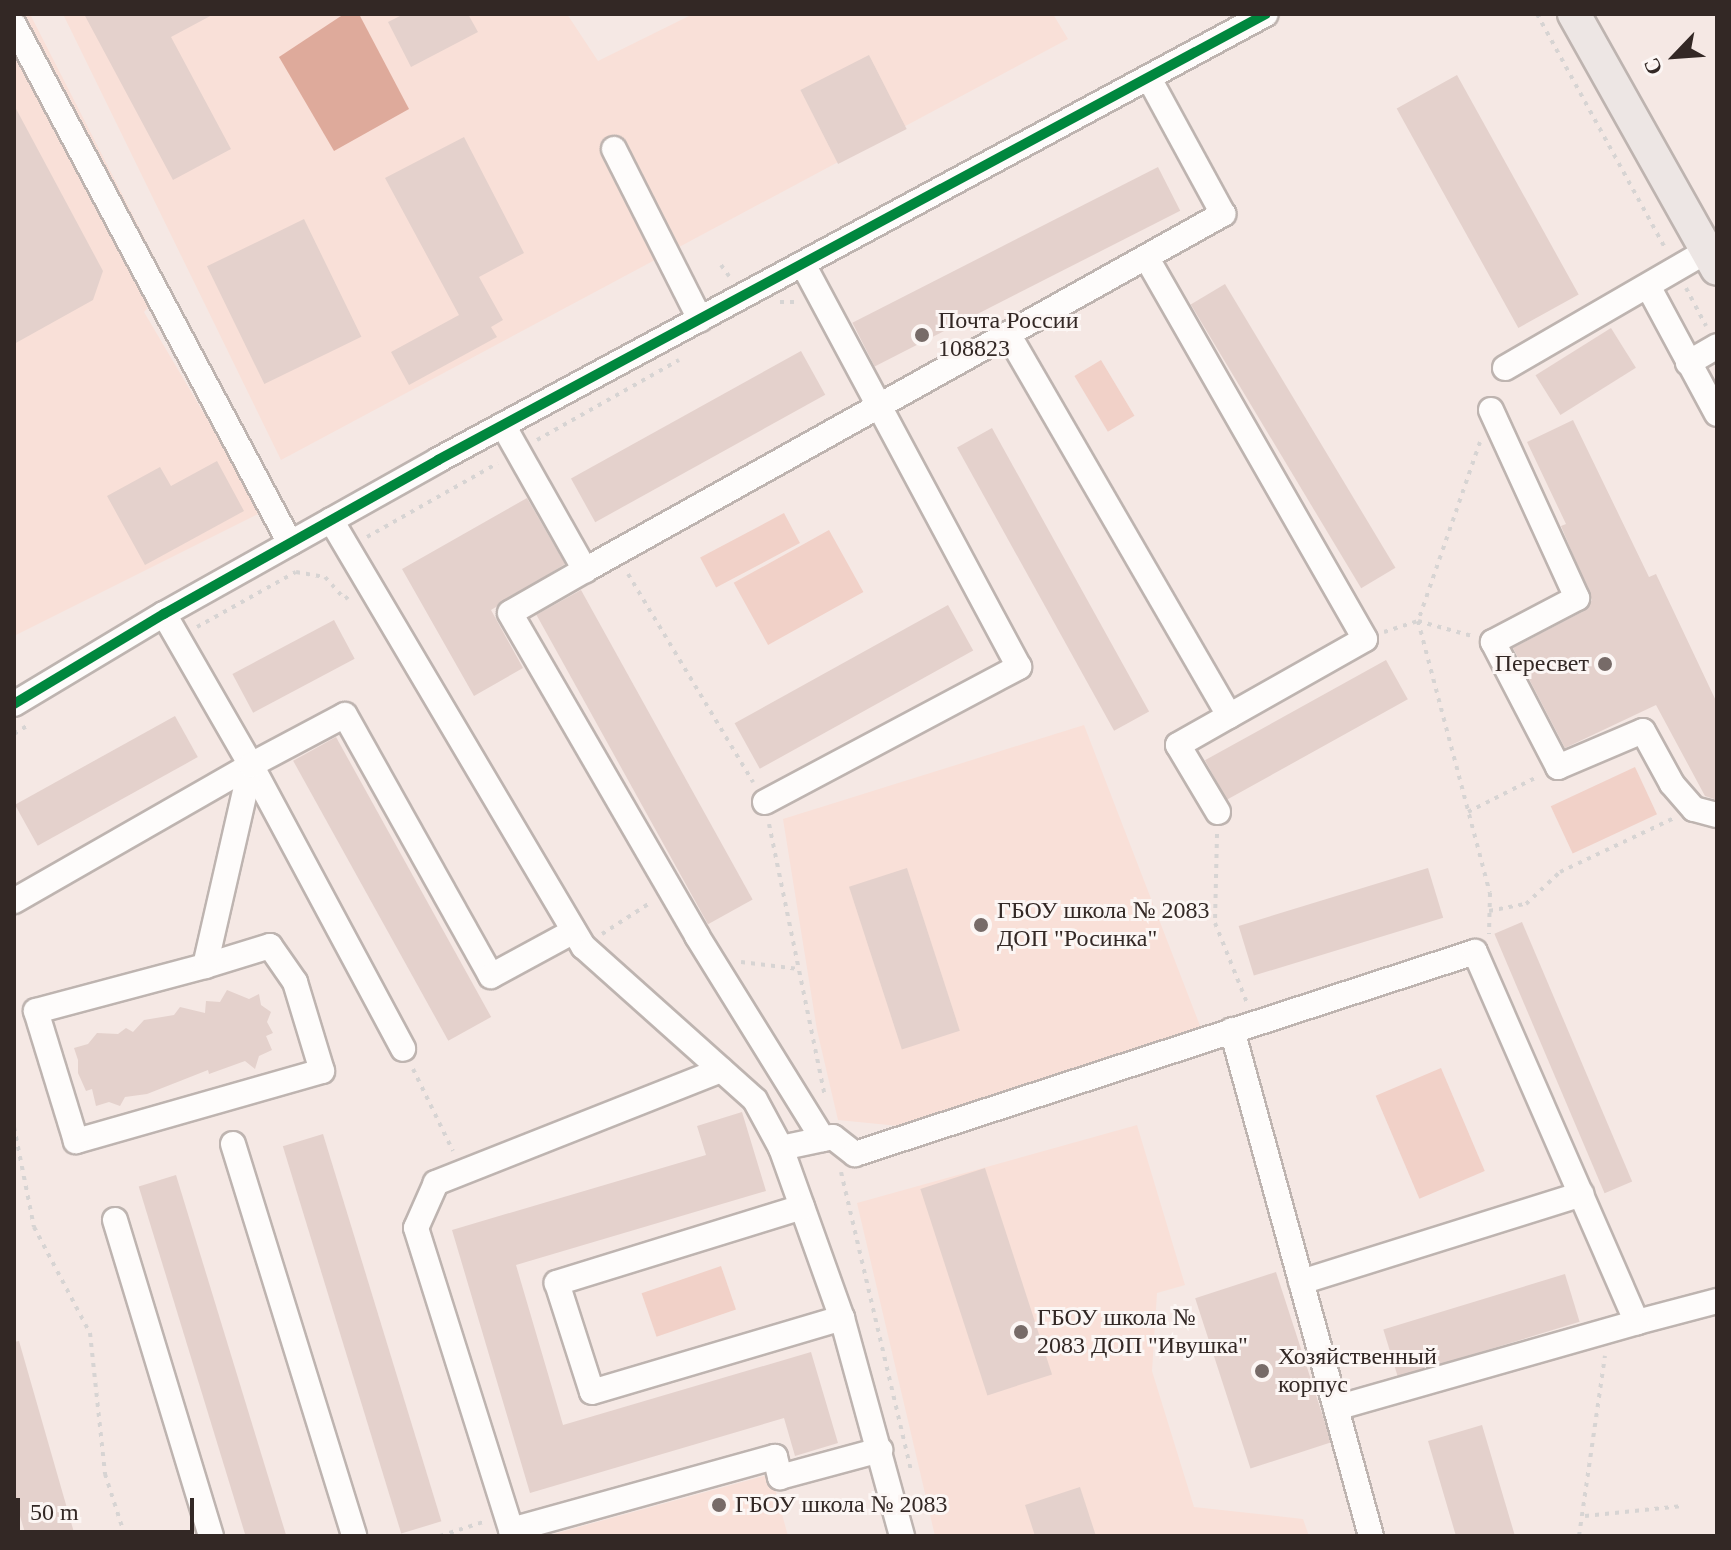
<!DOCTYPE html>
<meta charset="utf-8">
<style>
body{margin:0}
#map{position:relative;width:1731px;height:1550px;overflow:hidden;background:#f5e8e4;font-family:Georgia,serif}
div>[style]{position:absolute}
.built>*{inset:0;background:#f9e0d8}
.green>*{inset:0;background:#f1d1c8;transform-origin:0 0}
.water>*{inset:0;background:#deaa9b}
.building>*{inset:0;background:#e4d1cc;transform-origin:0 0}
.path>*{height:4px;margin-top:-2px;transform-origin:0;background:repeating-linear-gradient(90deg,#d7d4d3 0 4px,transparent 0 10px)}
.roads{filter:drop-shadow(2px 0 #beb4b0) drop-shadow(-2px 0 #beb4b0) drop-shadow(0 2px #beb4b0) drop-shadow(0 -2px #beb4b0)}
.minor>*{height:24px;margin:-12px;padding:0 12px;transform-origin:12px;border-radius:12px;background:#fefcfb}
.major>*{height:32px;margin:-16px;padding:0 16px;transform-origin:16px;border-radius:16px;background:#ede6e4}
.cycleway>*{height:10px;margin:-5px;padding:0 5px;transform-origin:5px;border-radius:5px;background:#00873e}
.dots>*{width:22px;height:22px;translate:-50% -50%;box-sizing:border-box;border:4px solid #fcf6f4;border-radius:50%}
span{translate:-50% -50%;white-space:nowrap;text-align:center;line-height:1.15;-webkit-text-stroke:6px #fcf6f4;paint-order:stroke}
.poi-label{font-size:24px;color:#332825}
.left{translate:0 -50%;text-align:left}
.right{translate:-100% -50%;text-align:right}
.frame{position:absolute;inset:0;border:16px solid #332825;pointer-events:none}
.north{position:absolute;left:1635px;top:16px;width:80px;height:80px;-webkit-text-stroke:6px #fcf6f4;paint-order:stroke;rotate:245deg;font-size:22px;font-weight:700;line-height:32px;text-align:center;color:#332825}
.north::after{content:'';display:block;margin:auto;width:28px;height:36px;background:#332825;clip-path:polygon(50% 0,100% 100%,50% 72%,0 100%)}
.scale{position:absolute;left:16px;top:1498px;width:178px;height:36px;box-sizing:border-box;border:4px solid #332825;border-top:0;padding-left:10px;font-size:24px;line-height:28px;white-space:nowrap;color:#332825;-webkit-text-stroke:6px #fcf6f4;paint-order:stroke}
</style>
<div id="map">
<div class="built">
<div style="clip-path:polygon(14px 14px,30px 14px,168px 284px,144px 312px,262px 512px,14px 636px)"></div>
<div style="clip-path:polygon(63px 14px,567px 14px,598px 61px,693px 14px,1053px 14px,1068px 39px,281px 460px)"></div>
<div style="clip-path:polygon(1084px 725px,1202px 1031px,919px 1128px,838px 1120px,817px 1030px,783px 819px)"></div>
<div style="clip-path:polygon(1137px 1125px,1185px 1285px,1157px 1293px,1152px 1371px,1194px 1507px,1303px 1519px,1309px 1536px,935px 1536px,857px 1203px)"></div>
<div style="clip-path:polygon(771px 1474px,788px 1536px,546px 1536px)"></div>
</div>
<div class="green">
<div style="left:1101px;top:360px;width:65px;height:31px;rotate:59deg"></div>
<div style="left:784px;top:513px;width:34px;height:95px;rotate:62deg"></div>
<div style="left:829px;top:530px;width:71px;height:109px;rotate:61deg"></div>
<div style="left:1635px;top:767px;width:52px;height:93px;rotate:65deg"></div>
<div style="left:1441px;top:1068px;width:112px;height:71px;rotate:67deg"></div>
<div style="left:721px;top:1266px;width:46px;height:84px;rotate:71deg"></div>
</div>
<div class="water">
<div style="clip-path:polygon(344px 14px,359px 14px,409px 109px,334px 151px,279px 57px)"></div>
</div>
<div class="building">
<div style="clip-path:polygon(84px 14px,214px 14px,171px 37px,231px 149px,173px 180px)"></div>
<div style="clip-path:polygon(404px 14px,468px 14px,478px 32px,411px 67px,388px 22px)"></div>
<div style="left:869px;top:55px;width:83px;height:77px;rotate:63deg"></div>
<div style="left:1457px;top:75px;width:251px;height:69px;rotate:61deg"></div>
<div style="clip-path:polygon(14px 105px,103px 271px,93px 300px,14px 344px)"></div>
<div style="clip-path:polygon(464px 137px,524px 253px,479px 277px,503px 320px,491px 327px,497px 337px,409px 385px,391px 352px,459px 315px,385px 178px)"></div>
<div style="left:1158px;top:167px;width:49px;height:343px;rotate:63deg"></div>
<div style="left:304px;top:219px;width:131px;height:108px;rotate:64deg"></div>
<div style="left:1225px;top:284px;width:331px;height:40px;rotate:59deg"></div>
<div style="left:1611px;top:328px;width:47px;height:89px;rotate:58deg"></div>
<div style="left:801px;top:351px;width:50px;height:263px;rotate:61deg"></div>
<div style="clip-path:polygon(1573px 420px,1649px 577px,1656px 574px,1717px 703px,1717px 800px,1705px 796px,1656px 705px,1565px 748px,1513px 648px,1584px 611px,1592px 600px,1561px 526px,1566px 524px,1527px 442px)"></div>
<div style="left:992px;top:428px;width:324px;height:40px;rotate:61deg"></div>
<div style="clip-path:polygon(217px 461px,244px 511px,145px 565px,107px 496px,160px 467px,171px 486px)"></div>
<div style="clip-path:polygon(527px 498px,565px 564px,491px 610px,523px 668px,474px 696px,402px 569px)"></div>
<div style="left:581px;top:590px;width:354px;height:51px;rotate:61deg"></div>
<div style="left:948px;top:605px;width:52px;height:244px;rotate:61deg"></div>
<div style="left:334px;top:620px;width:44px;height:115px;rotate:62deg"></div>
<div style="left:1386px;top:660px;width:45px;height:207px;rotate:61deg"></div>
<div style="left:175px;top:716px;width:47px;height:183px;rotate:61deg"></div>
<div style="left:336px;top:737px;width:320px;height:49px;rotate:61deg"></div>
<div style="left:907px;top:868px;width:171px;height:61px;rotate:72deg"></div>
<div style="left:1428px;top:868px;width:52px;height:198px;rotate:73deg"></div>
<div style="left:1522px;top:922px;width:282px;height:30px;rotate:67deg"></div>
<div style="clip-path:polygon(227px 990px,249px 999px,259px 994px,261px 1005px,271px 1012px,267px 1022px,273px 1033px,266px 1036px,272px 1050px,259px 1056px,255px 1069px,245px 1061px,209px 1074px,208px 1070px,147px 1094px,125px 1097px,120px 1106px,109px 1102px,96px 1106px,92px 1089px,86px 1091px,78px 1073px,78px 1060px,74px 1048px,88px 1044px,97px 1033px,118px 1034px,126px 1028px,133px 1032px,144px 1020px,174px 1015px,180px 1007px,205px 1013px,206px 1001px,220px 1002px)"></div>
<div style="clip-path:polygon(742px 1112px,766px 1191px,516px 1265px,563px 1425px,811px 1352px,838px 1443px,795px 1456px,784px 1418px,530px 1493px,452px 1230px,706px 1155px,697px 1126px)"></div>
<div style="left:323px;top:1134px;width:405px;height:42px;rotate:73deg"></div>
<div style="left:985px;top:1168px;width:217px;height:68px;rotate:72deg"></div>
<div style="left:176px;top:1175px;width:377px;height:39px;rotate:73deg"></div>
<div style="left:1276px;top:1272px;width:179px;height:85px;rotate:72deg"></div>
<div style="left:1565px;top:1274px;width:50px;height:190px;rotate:73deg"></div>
<div style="clip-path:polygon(19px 1341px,75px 1536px,26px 1536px,14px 1496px,14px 1342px)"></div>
<div style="clip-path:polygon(1482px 1425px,1515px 1536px,1456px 1536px,1428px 1441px)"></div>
<div style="clip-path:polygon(1080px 1487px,1096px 1536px,1035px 1536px,1025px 1505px)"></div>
</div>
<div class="path">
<div style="left:1537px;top:14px;width:267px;rotate:61.3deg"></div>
<div style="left:721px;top:265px;width:14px;rotate:54deg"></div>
<div style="left:1686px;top:288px;width:43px;rotate:62.2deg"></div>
<div style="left:780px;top:302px;width:19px"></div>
<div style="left:537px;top:440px;width:163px;rotate:-29.4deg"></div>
<div style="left:1480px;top:442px;width:189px;rotate:109.1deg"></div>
<div style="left:1418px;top:621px;width:281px;rotate:75.2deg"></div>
<div style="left:1490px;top:893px;width:41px;rotate:91.4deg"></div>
<div style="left:367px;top:537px;width:150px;rotate:-29.5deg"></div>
<div style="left:628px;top:574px;width:243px;rotate:59deg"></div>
<div style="left:197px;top:627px;width:113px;rotate:-29.1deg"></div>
<div style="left:296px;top:572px;width:29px;rotate:10deg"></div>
<div style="left:325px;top:577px;width:30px;rotate:48deg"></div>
<div style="left:345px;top:599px;width:6px;rotate:-39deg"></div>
<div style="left:1384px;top:632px;width:36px;rotate:-18deg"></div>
<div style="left:1418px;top:621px;width:56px;rotate:15.5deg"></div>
<div style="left:14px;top:734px;width:15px;rotate:-32deg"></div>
<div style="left:1468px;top:812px;width:77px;rotate:-26.9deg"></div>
<div style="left:769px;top:824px;width:275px;rotate:78.4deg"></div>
<div style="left:1217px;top:834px;width:89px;rotate:91.3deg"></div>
<div style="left:1215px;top:923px;width:86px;rotate:68.2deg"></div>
<div style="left:1489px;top:911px;width:38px;rotate:-11deg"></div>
<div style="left:1526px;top:904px;width:47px;rotate:-43.3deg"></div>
<div style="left:1560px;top:872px;width:126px;rotate:-25.3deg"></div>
<div style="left:602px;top:934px;width:57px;rotate:-32.9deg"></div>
<div style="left:741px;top:962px;width:58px;rotate:6.9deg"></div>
<div style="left:413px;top:1069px;width:91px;rotate:64deg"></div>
<div style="left:14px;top:1127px;width:102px;rotate:78.7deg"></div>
<div style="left:34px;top:1227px;width:120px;rotate:62.2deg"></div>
<div style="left:90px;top:1333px;width:142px;rotate:83.9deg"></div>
<div style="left:105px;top:1474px;width:65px;rotate:72.1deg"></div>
<div style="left:841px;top:1172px;width:307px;rotate:76.8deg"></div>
<div style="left:1585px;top:1516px;width:98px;rotate:-5.9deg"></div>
<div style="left:440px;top:1536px;width:45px;rotate:-18deg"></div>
<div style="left:1579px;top:1536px;width:182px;rotate:-81.8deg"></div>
</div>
<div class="roads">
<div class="minor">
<div style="left:14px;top:25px;width:587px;rotate:61.95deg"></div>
<div style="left:614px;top:149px;width:191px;rotate:63.2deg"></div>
<div style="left:1648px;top:286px;width:145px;rotate:61.7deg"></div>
<div style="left:1008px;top:334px;width:441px;rotate:59.9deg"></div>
<div style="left:1229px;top:716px;width:156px;rotate:-29.5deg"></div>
<div style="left:1365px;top:639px;width:440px;rotate:-119.8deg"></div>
<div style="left:1688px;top:363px;width:34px;rotate:-30deg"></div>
<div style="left:1505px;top:368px;width:233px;rotate:-30.1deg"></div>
<div style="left:1491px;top:410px;width:207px;rotate:65.4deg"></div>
<div style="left:1577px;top:598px;width:95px;rotate:152.4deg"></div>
<div style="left:1493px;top:642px;width:141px;rotate:62.5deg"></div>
<div style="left:1558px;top:767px;width:92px;rotate:-23deg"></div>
<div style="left:1643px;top:731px;width:60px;rotate:61.3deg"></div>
<div style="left:1672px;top:784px;width:33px;rotate:49deg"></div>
<div style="left:1694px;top:809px;width:24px;rotate:15deg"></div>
<div style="left:503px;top:425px;width:167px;rotate:60.5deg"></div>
<div style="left:585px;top:570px;width:731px;rotate:-29.16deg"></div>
<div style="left:1223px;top:214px;width:155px;rotate:-118.6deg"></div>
<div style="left:331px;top:520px;width:496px;rotate:59.4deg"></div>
<div style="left:584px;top:947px;width:229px;rotate:41.8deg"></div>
<div style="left:755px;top:1100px;width:55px;rotate:61.6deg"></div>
<div style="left:781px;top:1148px;width:181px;rotate:70.3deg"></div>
<div style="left:842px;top:1318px;width:226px;rotate:74.6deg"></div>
<div style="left:585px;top:570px;width:86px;rotate:150.2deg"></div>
<div style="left:510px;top:613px;width:373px;rotate:59.9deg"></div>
<div style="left:697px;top:936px;width:239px;rotate:58.2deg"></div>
<div style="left:164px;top:614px;width:174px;rotate:60.1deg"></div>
<div style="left:251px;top:765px;width:322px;rotate:61.8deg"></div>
<div style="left:14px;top:704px;width:175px;rotate:-31deg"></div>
<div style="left:164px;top:614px;width:314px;rotate:-29.3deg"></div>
<div style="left:438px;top:460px;width:940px;rotate:-28.31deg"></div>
<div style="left:765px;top:802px;width:288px;rotate:-28deg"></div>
<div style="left:1019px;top:667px;width:457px;rotate:-118.2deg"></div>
<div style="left:1218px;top:812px;width:78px;rotate:-120.8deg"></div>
<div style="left:1178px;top:745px;width:59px;rotate:-29.6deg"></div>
<div style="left:14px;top:901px;width:273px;rotate:-29.8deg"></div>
<div style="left:205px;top:966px;width:68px;rotate:-17.1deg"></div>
<div style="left:270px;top:946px;width:44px;rotate:55.2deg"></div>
<div style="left:295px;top:982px;width:93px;rotate:73.1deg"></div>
<div style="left:322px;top:1071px;width:256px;rotate:164.1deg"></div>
<div style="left:76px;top:1141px;width:136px;rotate:-107.1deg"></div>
<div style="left:36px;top:1011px;width:175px;rotate:-14.9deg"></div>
<div style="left:205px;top:966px;width:206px;rotate:-77.1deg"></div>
<div style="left:251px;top:765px;width:106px;rotate:-28deg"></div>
<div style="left:345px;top:715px;width:299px;rotate:60.8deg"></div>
<div style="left:491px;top:976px;width:94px;rotate:-28.5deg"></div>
<div style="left:1232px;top:1030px;width:525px;rotate:74.64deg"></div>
<div style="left:721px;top:1070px;width:307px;rotate:158.4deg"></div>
<div style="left:436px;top:1183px;width:49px;rotate:114deg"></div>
<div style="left:416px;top:1228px;width:317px;rotate:72.5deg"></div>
<div style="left:511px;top:1530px;width:274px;rotate:-15.5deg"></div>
<div style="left:775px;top:1457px;width:21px;rotate:76deg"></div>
<div style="left:780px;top:1477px;width:104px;rotate:-15.1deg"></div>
<div style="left:233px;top:1144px;width:410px;rotate:72.8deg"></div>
<div style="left:781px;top:1148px;width:53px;rotate:-11.9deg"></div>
<div style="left:833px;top:1137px;width:28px;rotate:38deg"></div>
<div style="left:855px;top:1154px;width:652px;rotate:-18.05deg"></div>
<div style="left:1475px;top:952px;width:404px;rotate:66.4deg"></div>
<div style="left:1637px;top:1322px;width:83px;rotate:-14.7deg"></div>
<div style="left:802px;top:1207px;width:257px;rotate:162.8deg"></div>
<div style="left:557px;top:1283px;width:114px;rotate:72.2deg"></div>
<div style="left:592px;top:1392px;width:261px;rotate:-16.5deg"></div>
<div style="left:115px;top:1220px;width:330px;rotate:73.1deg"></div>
<div style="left:1301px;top:1282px;width:294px;rotate:-17.4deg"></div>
<div style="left:1336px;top:1408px;width:313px;rotate:-15.9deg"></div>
</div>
<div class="major">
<div style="left:1574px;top:14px;width:292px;rotate:60.7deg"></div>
</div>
</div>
<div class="cycleway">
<div style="left:14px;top:704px;width:175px;rotate:-31deg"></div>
<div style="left:164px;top:614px;width:314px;rotate:-29.3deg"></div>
<div style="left:438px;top:460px;width:940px;rotate:-28.31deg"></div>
</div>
<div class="dots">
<div style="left:922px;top:335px;background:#776b68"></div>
<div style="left:1605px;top:664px;background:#776b68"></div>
<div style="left:981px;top:925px;background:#776b68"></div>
<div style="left:1021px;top:1332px;background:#776b68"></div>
<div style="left:1262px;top:1371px;background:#776b68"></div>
<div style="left:719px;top:1505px;background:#776b68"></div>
</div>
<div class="poi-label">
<span class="left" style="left:938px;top:335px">Почта России<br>108823</span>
<span class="right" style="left:1589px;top:664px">Пересвет</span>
<span class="left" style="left:997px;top:925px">ГБОУ школа № 2083<br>ДОП "Росинка"</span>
<span class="left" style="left:1037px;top:1332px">ГБОУ школа №<br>2083 ДОП "Ивушка"</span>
<span class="left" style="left:1278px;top:1371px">Хозяйственный<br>корпус</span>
<span class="left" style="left:735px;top:1505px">ГБОУ школа № 2083</span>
</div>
<div class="frame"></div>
<div class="north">С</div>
<div class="scale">50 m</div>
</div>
